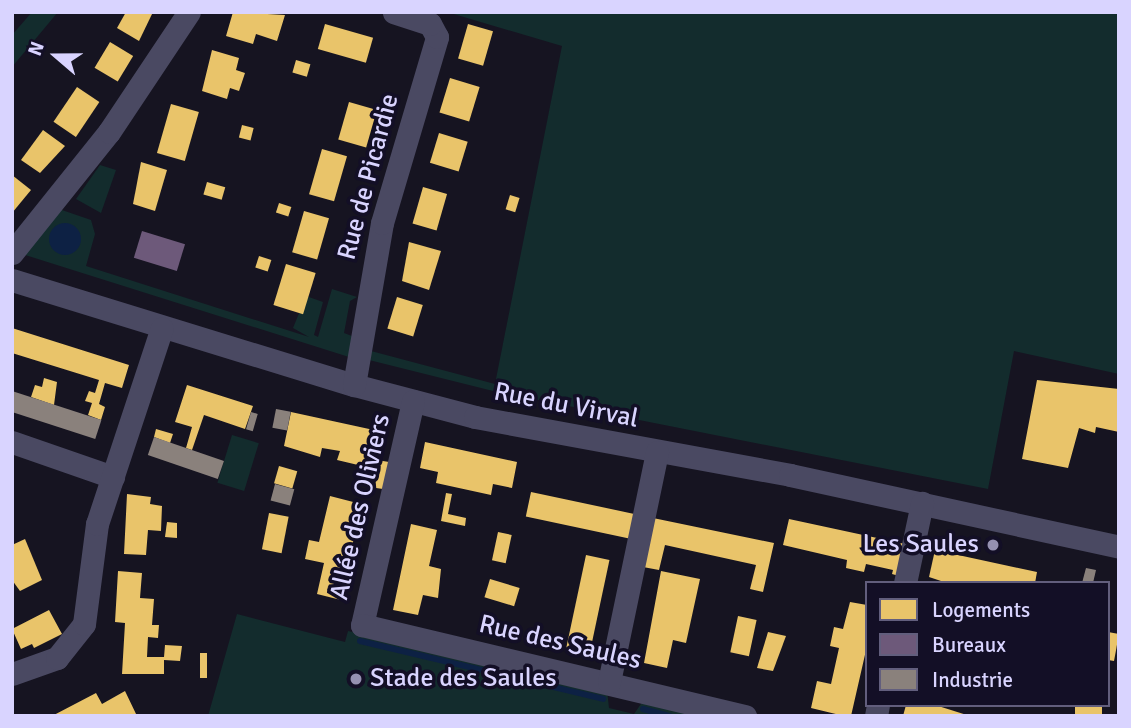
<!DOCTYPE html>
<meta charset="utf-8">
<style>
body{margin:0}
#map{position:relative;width:1131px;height:728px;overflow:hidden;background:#161421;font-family:Signika,sans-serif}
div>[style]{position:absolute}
.green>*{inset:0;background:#132c2d;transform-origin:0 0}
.water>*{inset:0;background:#0d2144}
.round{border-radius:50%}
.homes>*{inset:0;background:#e9c46a;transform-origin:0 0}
.offices>*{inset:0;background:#6d597a;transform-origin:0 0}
.industry>*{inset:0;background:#8a817c;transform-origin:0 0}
.stream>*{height:6px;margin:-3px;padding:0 3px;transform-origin:3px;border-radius:3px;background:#0d2144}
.minor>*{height:23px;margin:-11.5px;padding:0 11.5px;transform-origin:11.5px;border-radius:11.5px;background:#4a4962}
.dots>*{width:19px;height:19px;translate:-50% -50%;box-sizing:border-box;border:4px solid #130f26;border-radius:50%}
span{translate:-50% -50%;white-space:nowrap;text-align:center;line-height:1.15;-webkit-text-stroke:7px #130f26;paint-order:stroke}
.street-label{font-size:26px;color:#d9d4ff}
.poi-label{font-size:26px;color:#d9d4ff}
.right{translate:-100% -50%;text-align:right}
.left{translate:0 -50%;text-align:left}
.frame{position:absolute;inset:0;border:14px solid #d9d4ff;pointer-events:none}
.legend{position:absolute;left:865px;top:581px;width:245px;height:126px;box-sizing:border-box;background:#130f26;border:2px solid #625e7d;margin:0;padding:9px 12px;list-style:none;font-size:21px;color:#d9d4ff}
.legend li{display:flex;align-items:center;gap:14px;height:35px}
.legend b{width:35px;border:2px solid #625e7d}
.north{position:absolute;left:21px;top:21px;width:70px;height:70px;-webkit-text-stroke:5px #130f26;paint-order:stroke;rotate:290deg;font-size:19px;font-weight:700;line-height:28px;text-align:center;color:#d9d4ff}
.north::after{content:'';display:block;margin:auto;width:24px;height:32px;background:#d9d4ff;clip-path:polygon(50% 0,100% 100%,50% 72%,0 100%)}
</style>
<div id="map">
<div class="green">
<div style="clip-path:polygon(32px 12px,58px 12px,12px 67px,12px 35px)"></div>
<div style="clip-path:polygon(447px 12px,1119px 12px,1119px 374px,1014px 351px,988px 489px,493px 391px,369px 360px,371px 351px,495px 384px,562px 46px)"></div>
<div style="clip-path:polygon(100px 165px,116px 170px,101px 213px,76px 199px)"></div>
<div style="clip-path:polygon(59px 209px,91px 220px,95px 234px,86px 266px,309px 337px,293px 328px,306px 296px,323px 302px,314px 335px,318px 337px,332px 289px,357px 297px,350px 301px,344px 333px,352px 336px,349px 357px,22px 254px)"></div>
<div style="left:232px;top:435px;width:28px;height:50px;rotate:17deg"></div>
<div style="clip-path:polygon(237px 614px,345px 642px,348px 631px,607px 690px,609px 708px,634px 714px,643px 701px,706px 716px,208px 716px)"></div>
</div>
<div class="water">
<div class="round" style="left:49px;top:223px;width:32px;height:32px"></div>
</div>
<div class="homes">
<div style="clip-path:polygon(126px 12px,153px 12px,139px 41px,117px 28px)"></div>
<div style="clip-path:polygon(233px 12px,285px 15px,277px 41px,256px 34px,253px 44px,226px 36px)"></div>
<div style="left:325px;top:24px;width:50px;height:26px;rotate:16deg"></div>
<div style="left:468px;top:24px;width:26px;height:36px;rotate:16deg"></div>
<div style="left:110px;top:42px;width:27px;height:30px;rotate:31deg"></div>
<div style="clip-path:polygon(212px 50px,239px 58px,236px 70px,245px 73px,239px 91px,230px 88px,227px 99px,202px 91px)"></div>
<div style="left:296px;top:60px;width:15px;height:13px;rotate:16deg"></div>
<div style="left:450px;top:78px;width:31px;height:36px;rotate:17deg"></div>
<div style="left:77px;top:87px;width:27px;height:42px;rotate:34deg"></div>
<div style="left:349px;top:102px;width:29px;height:39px;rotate:16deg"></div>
<div style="left:171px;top:104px;width:29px;height:51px;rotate:16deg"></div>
<div style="left:242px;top:125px;width:12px;height:13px;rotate:14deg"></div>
<div style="clip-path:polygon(43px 130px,65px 146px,40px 173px,21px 160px)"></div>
<div style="left:439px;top:133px;width:30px;height:31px;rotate:17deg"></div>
<div style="left:322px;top:149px;width:26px;height:47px;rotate:16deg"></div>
<div style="clip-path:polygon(141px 162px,167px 170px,155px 211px,133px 204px)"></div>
<div style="clip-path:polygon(12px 175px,31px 190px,12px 213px)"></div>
<div style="left:207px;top:182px;width:19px;height:13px;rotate:16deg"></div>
<div style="left:423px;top:187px;width:25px;height:38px;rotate:16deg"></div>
<div style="left:510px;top:195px;width:10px;height:15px;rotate:17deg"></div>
<div style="left:279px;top:203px;width:13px;height:10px;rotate:18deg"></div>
<div style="left:304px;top:211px;width:26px;height:43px;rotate:16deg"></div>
<div style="clip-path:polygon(409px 242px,441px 251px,429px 290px,402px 281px)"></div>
<div style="left:259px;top:256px;width:13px;height:12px;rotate:18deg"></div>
<div style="left:286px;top:264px;width:31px;height:43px;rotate:17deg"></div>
<div style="left:397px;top:297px;width:27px;height:33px;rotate:17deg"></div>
<div style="clip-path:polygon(12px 328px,129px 365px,122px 388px,105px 383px,99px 404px,105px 407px,101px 420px,88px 415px,92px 403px,85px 401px,89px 391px,95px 393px,99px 380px,12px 353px)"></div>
<div style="clip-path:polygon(44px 378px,57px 382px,54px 405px,31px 397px,35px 385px,42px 387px)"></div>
<div style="clip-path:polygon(1037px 380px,1119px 389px,1119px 432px,1096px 427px,1095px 433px,1079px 428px,1068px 468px,1022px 459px)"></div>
<div style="clip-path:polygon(187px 385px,253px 406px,245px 429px,204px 415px,192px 450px,186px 448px,192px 427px,175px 422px)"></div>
<div style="clip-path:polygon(291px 412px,383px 432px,377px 460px,389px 462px,383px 489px,376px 488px,375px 469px,337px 460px,340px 451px,322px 448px,320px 457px,284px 446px)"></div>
<div style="clip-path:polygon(156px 429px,173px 434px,170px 443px,154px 437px)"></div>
<div style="clip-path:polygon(425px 442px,517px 462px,512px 488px,493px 484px,491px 495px,436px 483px,438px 472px,420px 468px)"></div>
<div style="left:279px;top:466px;width:19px;height:18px;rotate:16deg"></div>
<div style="left:531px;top:492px;width:108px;height:25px;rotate:12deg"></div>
<div style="clip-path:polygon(446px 493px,452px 494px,448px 514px,466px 518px,465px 526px,441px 521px)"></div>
<div style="clip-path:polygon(127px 494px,151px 497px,150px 504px,162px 506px,161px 531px,148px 530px,146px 555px,124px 554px)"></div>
<div style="clip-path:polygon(330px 496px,361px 504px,341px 600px,317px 594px,324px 563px,305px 559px,309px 540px,319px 542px)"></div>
<div style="left:269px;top:513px;width:20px;height:37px;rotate:11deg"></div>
<div style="clip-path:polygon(653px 518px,774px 543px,763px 592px,750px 589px,756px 565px,665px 545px,659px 570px,643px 567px)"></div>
<div style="clip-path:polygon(789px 519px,905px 544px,899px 576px,892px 574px,893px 570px,866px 564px,864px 572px,846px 568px,847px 560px,783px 545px)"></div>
<div style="clip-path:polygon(167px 522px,177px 523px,177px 538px,165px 537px)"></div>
<div style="clip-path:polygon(411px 524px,437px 530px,429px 566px,441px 569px,438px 598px,423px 595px,418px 615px,393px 610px)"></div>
<div style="left:498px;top:532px;width:14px;height:29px;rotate:12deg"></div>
<div style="clip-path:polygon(25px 539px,42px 580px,20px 591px,12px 580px,12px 545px)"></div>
<div style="clip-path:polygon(935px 550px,1037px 572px,1035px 583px,947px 583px,929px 577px)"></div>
<div style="left:586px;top:555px;width:24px;height:95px;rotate:12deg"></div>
<div style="clip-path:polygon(118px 571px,142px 573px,140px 598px,154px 599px,152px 625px,159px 625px,158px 638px,148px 637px,147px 657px,164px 657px,165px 645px,182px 646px,180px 661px,164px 660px,164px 674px,122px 674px,125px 623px,115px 622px)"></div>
<div style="clip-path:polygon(661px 571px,700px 579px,686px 643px,673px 640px,667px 668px,644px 663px)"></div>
<div style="left:490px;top:579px;width:31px;height:19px;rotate:17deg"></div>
<div style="clip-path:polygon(850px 602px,867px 605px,867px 646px,851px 716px,844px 716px,811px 708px,817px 681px,831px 684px,839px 648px,830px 646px,834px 627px,843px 629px)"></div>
<div style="clip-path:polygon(49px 610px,62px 634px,34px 648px,32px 644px,21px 649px,12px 629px)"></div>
<div style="left:738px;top:616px;width:19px;height:37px;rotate:12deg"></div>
<div style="clip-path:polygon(768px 632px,786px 636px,773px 671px,757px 668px)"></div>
<div style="clip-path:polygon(1108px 632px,1119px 634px,1114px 661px,1108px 660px)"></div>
<div style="left:200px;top:653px;width:7px;height:25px"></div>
<div style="clip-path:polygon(125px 691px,137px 716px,52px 716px,96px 693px,102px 704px)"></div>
<div style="clip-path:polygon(906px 705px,935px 705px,970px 716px,903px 716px)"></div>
<div style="left:1075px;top:705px;width:27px;height:11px"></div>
</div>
<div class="offices">
<div style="left:142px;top:231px;width:45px;height:28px;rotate:17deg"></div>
</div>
<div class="industry">
<div style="left:12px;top:391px;width:94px;height:20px;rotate:18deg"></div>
<div style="left:276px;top:409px;width:15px;height:19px;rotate:11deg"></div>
<div style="left:251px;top:412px;width:7px;height:18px;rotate:16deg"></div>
<div style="left:154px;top:437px;width:74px;height:19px;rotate:19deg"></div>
<div style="left:275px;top:484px;width:20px;height:17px;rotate:15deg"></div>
<div style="clip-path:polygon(1086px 568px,1096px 570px,1093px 583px,1082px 583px)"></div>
</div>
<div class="stream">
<div style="left:360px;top:641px;width:250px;rotate:13.4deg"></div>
<div style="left:643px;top:709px;width:27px;rotate:15deg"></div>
</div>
<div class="minor">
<div style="left:12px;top:253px;width:155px;rotate:-51.3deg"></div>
<div style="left:109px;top:132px;width:144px;rotate:-56.3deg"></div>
<div style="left:12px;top:280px;width:358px;rotate:17.1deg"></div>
<div style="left:354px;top:385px;width:125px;rotate:14.8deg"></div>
<div style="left:475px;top:417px;width:320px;rotate:10.4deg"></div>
<div style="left:790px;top:475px;width:337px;rotate:12.3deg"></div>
<div style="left:354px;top:385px;width:164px;rotate:-80.2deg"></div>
<div style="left:382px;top:223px;width:194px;rotate:-73.5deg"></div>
<div style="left:437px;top:37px;width:15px;rotate:-118deg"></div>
<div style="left:430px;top:24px;width:38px;rotate:-162deg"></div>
<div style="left:413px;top:401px;width:230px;rotate:102.8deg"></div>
<div style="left:362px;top:625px;width:394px;rotate:13.4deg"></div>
<div style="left:12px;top:442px;width:107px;rotate:19.1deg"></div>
<div style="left:905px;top:583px;width:82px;rotate:-78deg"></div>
<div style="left:12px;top:674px;width:48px;rotate:-19.6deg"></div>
<div style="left:57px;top:658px;width:43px;rotate:-51.5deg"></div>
<div style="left:84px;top:624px;width:101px;rotate:-82.6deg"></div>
<div style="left:97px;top:524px;width:206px;rotate:-71.7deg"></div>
<div style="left:609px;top:682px;width:235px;rotate:-78.2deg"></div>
<div style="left:876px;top:716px;width:11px;rotate:-80deg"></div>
</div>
<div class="dots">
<div style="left:993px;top:545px;background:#9591b1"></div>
<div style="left:356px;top:679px;background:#9591b1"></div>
</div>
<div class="street-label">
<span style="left:369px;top:177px;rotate:-75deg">Rue de Picardie</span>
<span style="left:566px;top:406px;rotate:11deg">Rue du Virval</span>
<span style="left:361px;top:507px;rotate:-77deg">Allée des Oliviers</span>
<span style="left:560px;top:643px;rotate:13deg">Rue des Saules</span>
</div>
<div class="poi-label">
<span class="right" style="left:979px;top:545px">Les Saules</span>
<span class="left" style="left:370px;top:679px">Stade des Saules</span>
</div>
<div class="frame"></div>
<ul class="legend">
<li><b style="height:19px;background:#e9c46a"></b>Logements</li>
<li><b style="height:19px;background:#6d597a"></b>Bureaux</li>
<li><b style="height:19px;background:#8a817c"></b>Industrie</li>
</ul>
<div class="north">N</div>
</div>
